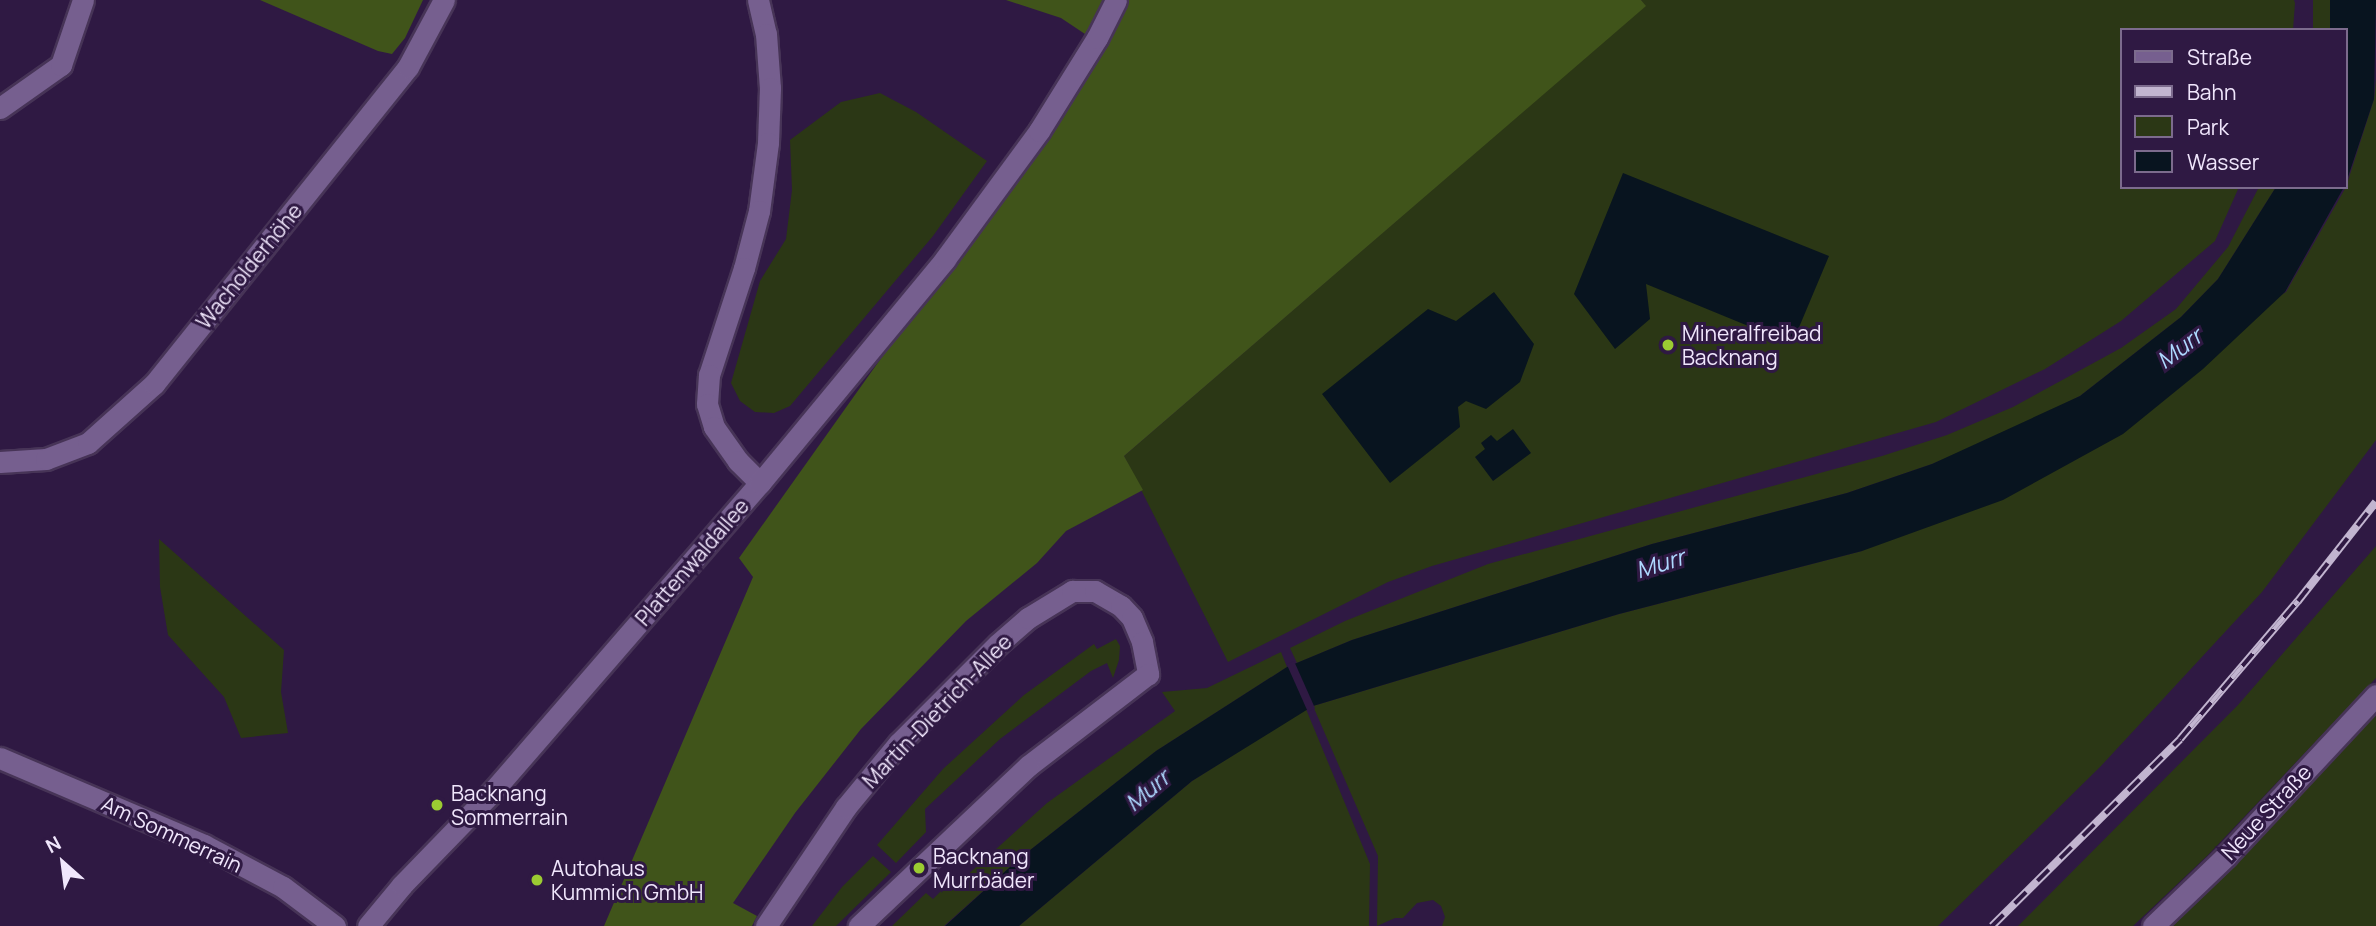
<!DOCTYPE html>
<meta charset="utf-8">
<style>
body{margin:0}
#map{position:relative;width:2376px;height:926px;overflow:hidden;background:#2f1943;font-family:Manrope,sans-serif}
div>[style]{position:absolute}
.green>*{inset:0;background:#2b3715;transform-origin:0 0}
.forest>*{inset:0;background:#40541a}
.water>*{inset:0;background:#08141f}
.pier>*{inset:0;background:#2f1943;transform-origin:0 0}
.roads{filter:drop-shadow(2px 0 #473457) drop-shadow(-2px 0 #473457) drop-shadow(0 2px #473457) drop-shadow(0 -2px #473457)}
.minor>*{height:21px;margin:-10.5px;padding:0 10.5px;transform-origin:10.5px;border-radius:10.5px;background:#765f8f}
.tertiary>*{height:21px;margin:-10.5px;padding:0 10.5px;transform-origin:10.5px;border-radius:10.5px;background:#765f8f}
.rail>*{height:8px;margin-top:-4px;transform-origin:0;background:repeating-linear-gradient(90deg,#2f1943 0 16px,#c2b5d0 0 32px);box-sizing:border-box;border-block:2px solid #c2b5d0}
.dots>*{width:19px;height:19px;translate:-50% -50%;box-sizing:border-box;border:4px solid #2f1943;border-radius:50%}
span{translate:-50% -50%;white-space:nowrap;text-align:center;line-height:1.15;-webkit-text-stroke:6px #2f1943;paint-order:stroke}
.street-label{font-size:21px;color:#f0e6fc}
.poi-label{font-size:21px;color:#f0e6fc}
.left{translate:0 -50%;text-align:left}
.water-label{font-size:23px;color:#aed9ff;font-style:italic}
.legend{position:absolute;left:2120px;top:28px;width:228px;height:161px;box-sizing:border-box;background:#2f1943;border:2px solid #7c6b8d;margin:0;padding:9px 12px;list-style:none;font-size:21px;color:#f0e6fc}
.legend li{display:flex;align-items:center;gap:14px;height:35px}
.legend b{width:35px;border:2px solid #7c6b8d}
.north{position:absolute;left:28px;top:828px;width:70px;height:70px;-webkit-text-stroke:5px #2f1943;paint-order:stroke;rotate:332deg;font-size:19px;font-weight:700;line-height:28px;text-align:center;color:#f0e6fc}
.north::after{content:'';display:block;margin:auto;width:24px;height:32px;background:#f0e6fc;clip-path:polygon(50% 0,100% 100%,50% 72%,0 100%)}
</style>
<div id="map">
<div class="green">
<div style="clip-path:polygon(1641px 0,2294px 0,2295px 3px,2293px 30px,2122px 30px,2122px 187px,2239px 187px,2215px 241px,2121px 321px,2045px 369px,1936px 422px,1432px 566px,1388px 582px,1228px 662px,1124px 456px,1645px 6px)"></div>
<div style="left:2313px;top:0;width:17px;height:30px"></div>
<div style="clip-path:polygon(2376px 79px,2376px 440px,2262px 592px,2101px 766px,1938px 926px,1442px 926px,1445px 917px,1441px 906px,1433px 900px,1417px 903px,1403px 918px,1395px 918px,1377px 926px,1378px 856px,1313px 706px,1619px 614px,1862px 551px,2286px 292px,2346px 187px,2374px 99px)"></div>
<div style="clip-path:polygon(880px 93px,916px 112px,987px 161px,933px 236px,790px 406px,774px 413px,755px 412px,740px 401px,731px 383px,760px 281px,786px 239px,792px 190px,790px 140px,841px 102px)"></div>
<div style="clip-path:polygon(2259px 187px,2276px 187px,2218px 279px,2181px 317px,2080px 396px,2014px 429px,1932px 464px,1847px 493px,1652px 544px,1352px 640px,1297px 663px,1290px 648px,1345px 621px,1488px 564px,1882px 456px,1947px 435px,2013px 407px,2121px 348px,2176px 309px,2228px 247px)"></div>
<div style="clip-path:polygon(159px 539px,284px 650px,281px 692px,288px 733px,241px 738px,224px 697px,168px 635px,160px 587px)"></div>
<div style="clip-path:polygon(2376px 546px,2376px 678px,2208px 855px,2133px 926px,2018px 926px,2238px 705px)"></div>
<div style="clip-path:polygon(1116px 639px,1120px 646px,1119px 660px,1113px 678px,1107px 663px,1091px 671px,1000px 739px,925px 809px,926px 832px,896px 863px,877px 845px,943px 769px,1024px 695px,1094px 644px,1097px 649px)"></div>
<div style="clip-path:polygon(1281px 652px,1287px 667px,1156px 751px,1020px 858px,944px 926px,892px 926px,926px 893px,933px 899px,948px 884px,953px 888px,1047px 803px,1175px 711px,1162px 692px,1207px 688px)"></div>
<div style="clip-path:polygon(1306px 709px,1370px 864px,1369px 926px,1019px 926px,1192px 781px)"></div>
<div style="clip-path:polygon(2376px 710px,2376px 926px,2167px 926px)"></div>
<div style="clip-path:polygon(873px 856px,891px 872px,836px 926px,812px 926px,842px 887px)"></div>
</div>
<div class="forest">
<div style="clip-path:polygon(260px 0,423px 0,405px 38px,392px 54px,378px 51px)"></div>
<div style="clip-path:polygon(1006px 0,1641px 0,1646px 6px,1124px 456px,1143px 490px,1066px 531px,1037px 563px,966px 621px,861px 729px,795px 813px,733px 903px,757px 916px,752px 926px,604px 926px,753px 577px,739px 558px,1103px 46px,1061px 18px)"></div>
</div>
<div class="water">
<div style="clip-path:polygon(2330px 0,2376px 0,2374px 99px,2346px 183px,2346px 30px,2330px 30px)"></div>
<div style="clip-path:polygon(1623px 173px,1829px 256px,1792px 344px,1646px 284px,1650px 319px,1615px 349px,1574px 294px)"></div>
<div style="clip-path:polygon(2276px 187px,2344px 187px,2285px 292px,2203px 369px,2123px 434px,2003px 500px,1862px 551px,1619px 614px,1313px 706px,1192px 781px,1019px 926px,945px 926px,1020px 858px,1156px 751px,1287px 667px,1352px 640px,1652px 544px,1847px 493px,1932px 464px,2080px 396px,2181px 317px,2218px 279px)"></div>
<div style="clip-path:polygon(1494px 292px,1534px 344px,1520px 382px,1486px 409px,1466px 401px,1458px 407px,1460px 427px,1390px 483px,1322px 394px,1428px 309px,1456px 321px)"></div>
<div style="clip-path:polygon(1513px 429px,1531px 453px,1493px 481px,1475px 457px,1485px 449px,1481px 443px,1491px 435px,1497px 441px)"></div>
</div>
<div class="pier">
<div style="left:1294px;top:661px;width:52px;height:8px;rotate:66deg"></div>
</div>
<div class="roads">
<div class="minor">
<div style="left:758px;top:0;width:35px;rotate:77deg"></div>
<div style="left:766px;top:34px;width:54px;rotate:85.8deg"></div>
<div style="left:770px;top:88px;width:55px;rotate:92.1deg"></div>
<div style="left:768px;top:143px;width:69px;rotate:97.5deg"></div>
<div style="left:759px;top:211px;width:59px;rotate:104.7deg"></div>
<div style="left:744px;top:268px;width:113px;rotate:108.1deg"></div>
<div style="left:709px;top:375px;width:29px;rotate:94deg"></div>
<div style="left:707px;top:404px;width:24px;rotate:73deg"></div>
<div style="left:714px;top:427px;width:42px;rotate:54.8deg"></div>
<div style="left:738px;top:461px;width:31px;rotate:45deg"></div>
<div style="left:0;top:108px;width:75px;rotate:-35.2deg"></div>
<div style="left:61px;top:65px;width:69px;rotate:-71.3deg"></div>
<div style="left:0;top:462px;width:46px;rotate:-3.7deg"></div>
<div style="left:46px;top:459px;width:45px;rotate:-20.9deg"></div>
<div style="left:88px;top:443px;width:89px;rotate:-41.8deg"></div>
<div style="left:154px;top:384px;width:406px;rotate:-51.3deg"></div>
<div style="left:408px;top:67px;width:76px;rotate:-61.8deg"></div>
<div style="left:0;top:758px;width:222px;rotate:23.1deg"></div>
<div style="left:204px;top:845px;width:89px;rotate:28deg"></div>
<div style="left:283px;top:887px;width:65px;rotate:36.9deg"></div>
<div style="left:766px;top:926px;width:143px;rotate:-56.1deg"></div>
<div style="left:846px;top:807px;width:82px;rotate:-50.5deg"></div>
<div style="left:898px;top:744px;width:141px;rotate:-45deg"></div>
<div style="left:998px;top:644px;width:40px;rotate:-41deg"></div>
<div style="left:1028px;top:618px;width:52px;rotate:-31.5deg"></div>
<div style="left:1072px;top:591px;width:23px"></div>
<div style="left:1095px;top:591px;width:30px;rotate:30deg"></div>
<div style="left:1121px;top:606px;width:16px;rotate:47deg"></div>
<div style="left:1132px;top:618px;width:26px;rotate:67deg"></div>
<div style="left:1142px;top:642px;width:33px;rotate:79deg"></div>
<div style="left:1148px;top:674px;width:151px;rotate:142.5deg"></div>
<div style="left:1028px;top:766px;width:233px;rotate:136.6deg"></div>
<div style="left:2153px;top:926px;width:101px;rotate:-43.8deg"></div>
<div style="left:2226px;top:856px;width:220px;rotate:-47deg"></div>
</div>
<div class="tertiary">
<div style="left:368px;top:926px;width:53px;rotate:-50.3deg"></div>
<div style="left:402px;top:885px;width:131px;rotate:-45.9deg"></div>
<div style="left:493px;top:791px;width:408px;rotate:-49.1deg"></div>
<div style="left:760px;top:483px;width:291px;rotate:-50.4deg"></div>
<div style="left:945px;top:259px;width:159px;rotate:-53.7deg"></div>
<div style="left:1039px;top:131px;width:110px;rotate:-58.1deg"></div>
<div style="left:1097px;top:38px;width:42px;rotate:-63.4deg"></div>
</div>
</div>
<div class="rail">
<div style="left:1992px;top:926px;width:265px;rotate:-44.8deg"></div>
<div style="left:2180px;top:739px;width:182px;rotate:-49.5deg"></div>
<div style="left:2298px;top:601px;width:126px;rotate:-51.8deg"></div>
</div>
<div class="dots">
<div style="left:1668px;top:345px;background:#9bcb32"></div>
<div style="left:437px;top:805px;background:#9bcb32"></div>
<div style="left:919px;top:868px;background:#9bcb32"></div>
<div style="left:537px;top:880px;background:#9bcb32"></div>
</div>
<div class="street-label">
<span style="left:249px;top:266px;rotate:-51deg">Wacholderhöhe</span>
<span style="left:692px;top:562px;rotate:-49deg">Plattenwaldallee</span>
<span style="left:937px;top:711px;rotate:-46deg">Martin-Dietrich-Allee</span>
<span style="left:2266px;top:812px;rotate:-47deg">Neue Straße</span>
<span style="left:172px;top:834px;rotate:25deg">Am Sommerrain</span>
</div>
<div class="poi-label">
<span class="left" style="left:1682px;top:345px">Mineralfreibad<br>Backnang</span>
<span class="left" style="left:451px;top:805px">Backnang<br>Sommerrain</span>
<span class="left" style="left:933px;top:868px">Backnang<br>Murrbäder</span>
<span class="left" style="left:551px;top:880px">Autohaus<br>Kummich GmbH</span>
</div>
<div class="water-label">
<span style="left:2179px;top:348px;rotate:-37deg">Murr</span>
<span style="left:1660px;top:563px;rotate:-17deg">Murr</span>
<span style="left:1147px;top:790px;rotate:-40deg">Murr</span>
</div>
<ul class="legend">
<li><b style="height:9px;background:#765f8f"></b>Straße</li>
<li><b style="height:9px;background:#c2b5d0"></b>Bahn</li>
<li><b style="height:19px;background:#2b3715"></b>Park</li>
<li><b style="height:19px;background:#08141f"></b>Wasser</li>
</ul>
<div class="north">N</div>
</div>
